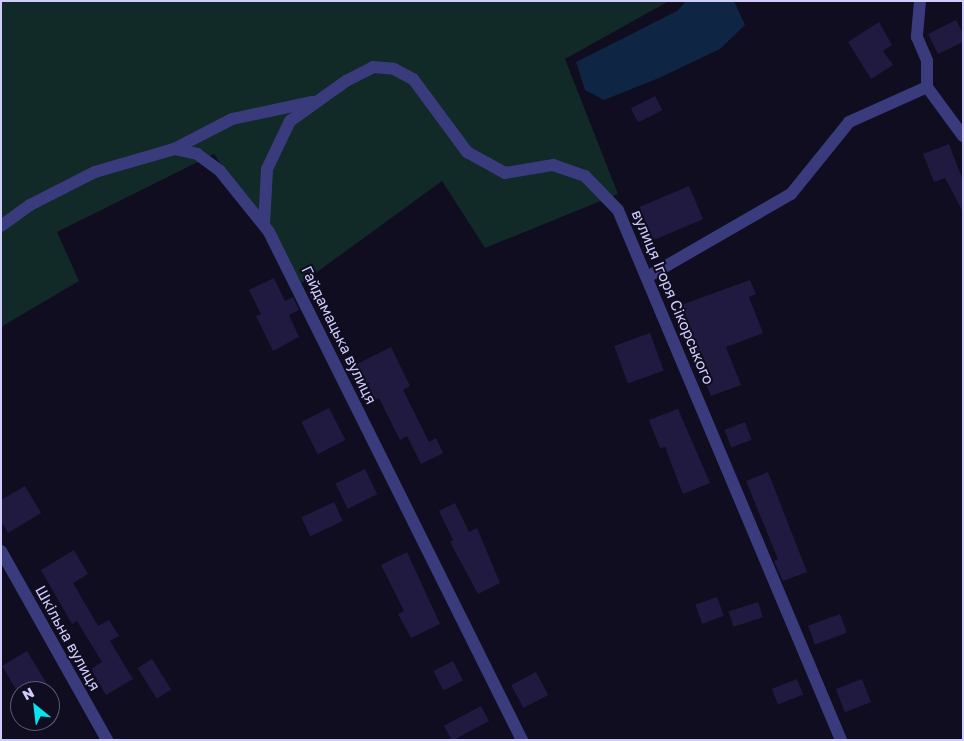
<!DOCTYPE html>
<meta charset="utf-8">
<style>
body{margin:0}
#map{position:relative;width:964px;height:741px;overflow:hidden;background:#0f0d1f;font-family:"Golos Text",sans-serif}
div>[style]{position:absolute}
.green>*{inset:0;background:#112927}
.water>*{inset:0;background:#0e2543}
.building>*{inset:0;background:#201a40;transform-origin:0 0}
.minor>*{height:12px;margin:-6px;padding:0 6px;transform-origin:6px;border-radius:6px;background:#3a3b7d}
span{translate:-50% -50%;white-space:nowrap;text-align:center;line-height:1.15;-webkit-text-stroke:4px #0f0d1f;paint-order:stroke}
.street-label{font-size:15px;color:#d0cdfd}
.frame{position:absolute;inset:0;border:2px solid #d0cdfd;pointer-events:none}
.north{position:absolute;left:10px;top:681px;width:50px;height:50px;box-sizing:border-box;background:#0f0d1f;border:1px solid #5c5a78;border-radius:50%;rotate:331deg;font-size:14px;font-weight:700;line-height:20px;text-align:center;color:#d0cdfd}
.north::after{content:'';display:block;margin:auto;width:18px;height:22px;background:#08e3ee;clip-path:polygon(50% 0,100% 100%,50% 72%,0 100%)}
</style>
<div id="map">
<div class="green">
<div style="clip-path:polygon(1px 1px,669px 1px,565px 59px,618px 194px,485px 248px,442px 181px,302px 283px,214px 154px,57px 232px,79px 281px,1px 327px)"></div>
</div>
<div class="water">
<div style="clip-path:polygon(686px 1px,734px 1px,745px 25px,720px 49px,659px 78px,604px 100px,585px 90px,576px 62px,677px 11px)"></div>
</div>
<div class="building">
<div style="clip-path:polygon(956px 20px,963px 33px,963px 42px,938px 54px,928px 34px)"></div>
<div style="clip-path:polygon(879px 22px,892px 45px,883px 51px,893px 65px,871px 79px,848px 42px)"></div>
<div style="left:655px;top:96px;width:16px;height:27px;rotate:63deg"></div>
<div style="clip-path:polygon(949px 144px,963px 181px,963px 212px,945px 178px,934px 182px,923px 154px)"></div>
<div style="left:689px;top:186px;width:36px;height:54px;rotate:67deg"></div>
<div style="clip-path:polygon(274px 278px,285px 301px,293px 297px,299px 310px,289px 315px,299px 337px,273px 351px,256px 316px,261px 314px,249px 290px)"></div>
<div style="clip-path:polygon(750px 280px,756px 294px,749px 297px,763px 333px,726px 347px,741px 385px,711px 396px,673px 308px)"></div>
<div style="left:317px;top:286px;width:13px;height:11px;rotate:63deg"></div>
<div style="left:650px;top:333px;width:40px;height:38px;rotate:70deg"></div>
<div style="clip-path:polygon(391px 347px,410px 386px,403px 390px,429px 442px,436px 438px,443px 453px,421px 464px,407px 436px,400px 440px,379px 398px,373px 401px,355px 365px)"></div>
<div style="left:329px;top:408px;width:36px;height:31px;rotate:63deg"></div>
<div style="clip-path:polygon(678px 409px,710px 483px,683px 494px,665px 447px,660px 448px,649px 420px)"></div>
<div style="left:745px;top:422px;width:19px;height:22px;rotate:69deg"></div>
<div style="left:365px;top:469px;width:28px;height:33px;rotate:64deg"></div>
<div style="clip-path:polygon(768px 472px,807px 572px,783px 581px,774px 561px,778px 559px,746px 481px)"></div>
<div style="clip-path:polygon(25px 486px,41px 513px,8px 533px,1px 521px,1px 500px)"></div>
<div style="left:334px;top:502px;width:21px;height:36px;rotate:65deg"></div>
<div style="clip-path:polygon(455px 503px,469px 532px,477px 528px,500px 583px,478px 594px,450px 542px,453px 540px,439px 511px)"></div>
<div style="clip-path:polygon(74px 550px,88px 574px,73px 583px,98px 626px,109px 620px,119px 636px,110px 641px,133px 679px,106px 695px,91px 669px,102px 662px,77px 621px,72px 624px,41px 570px)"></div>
<div style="clip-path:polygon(407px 552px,440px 624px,411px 638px,398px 614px,404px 611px,381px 565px)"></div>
<div style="left:717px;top:597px;width:20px;height:23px;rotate:70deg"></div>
<div style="left:758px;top:602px;width:16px;height:31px;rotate:72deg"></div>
<div style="left:840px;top:614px;width:20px;height:34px;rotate:70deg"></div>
<div style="clip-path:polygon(27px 651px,47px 684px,35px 691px,17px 691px,2px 666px)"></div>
<div style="left:152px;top:659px;width:36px;height:17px;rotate:58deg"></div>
<div style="left:453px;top:661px;width:22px;height:22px;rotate:63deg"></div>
<div style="left:536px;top:672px;width:26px;height:28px;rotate:62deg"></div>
<div style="left:797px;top:679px;width:17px;height:27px;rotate:69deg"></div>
<div style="left:862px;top:679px;width:25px;height:28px;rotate:69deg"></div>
<div style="left:481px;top:706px;width:17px;height:42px;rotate:62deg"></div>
</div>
<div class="minor">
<div style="left:920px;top:1px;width:36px;rotate:95deg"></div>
<div style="left:917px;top:37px;width:26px;rotate:67deg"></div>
<div style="left:927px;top:61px;width:26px;rotate:90deg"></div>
<div style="left:927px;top:87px;width:61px;rotate:53.7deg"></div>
<div style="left:174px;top:149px;width:65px;rotate:-27.3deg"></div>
<div style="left:232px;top:119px;width:82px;rotate:-12deg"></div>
<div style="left:264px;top:225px;width:56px;rotate:-86.9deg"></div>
<div style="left:267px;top:169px;width:53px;rotate:-64.4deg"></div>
<div style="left:290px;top:121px;width:69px;rotate:-35.5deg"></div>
<div style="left:346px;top:81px;width:30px;rotate:-27deg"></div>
<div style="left:373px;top:67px;width:21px;rotate:5deg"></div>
<div style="left:394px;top:69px;width:21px;rotate:28deg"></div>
<div style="left:413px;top:79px;width:91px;rotate:53.5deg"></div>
<div style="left:467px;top:152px;width:43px;rotate:28.9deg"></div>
<div style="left:505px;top:173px;width:49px;rotate:-9.5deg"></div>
<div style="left:553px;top:165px;width:34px;rotate:19deg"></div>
<div style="left:585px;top:176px;width:47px;rotate:45.9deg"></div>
<div style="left:618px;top:210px;width:575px;rotate:67.18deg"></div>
<div style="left:1px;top:226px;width:36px;rotate:-36deg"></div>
<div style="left:30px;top:205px;width:73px;rotate:-26.9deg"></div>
<div style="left:95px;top:172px;width:82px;rotate:-16.2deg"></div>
<div style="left:174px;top:149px;width:24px;rotate:12deg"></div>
<div style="left:197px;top:154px;width:29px;rotate:36deg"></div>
<div style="left:220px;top:171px;width:78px;rotate:51.2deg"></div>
<div style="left:269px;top:232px;width:568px;rotate:63.53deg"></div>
<div style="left:647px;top:277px;width:166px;rotate:-30deg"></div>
<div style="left:791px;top:194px;width:92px;rotate:-51.1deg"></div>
<div style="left:849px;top:122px;width:85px;rotate:-24.2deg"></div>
<div style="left:1px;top:551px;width:217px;rotate:60.7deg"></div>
</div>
<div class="street-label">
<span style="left:673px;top:297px;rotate:67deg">вулиця Ігоря Сікорського</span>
<span style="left:339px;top:335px;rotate:64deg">Гайдамацька вулиця</span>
<span style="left:68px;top:638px;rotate:61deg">Шкільна вулиця</span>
</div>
<div class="frame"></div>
<div class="north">N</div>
</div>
